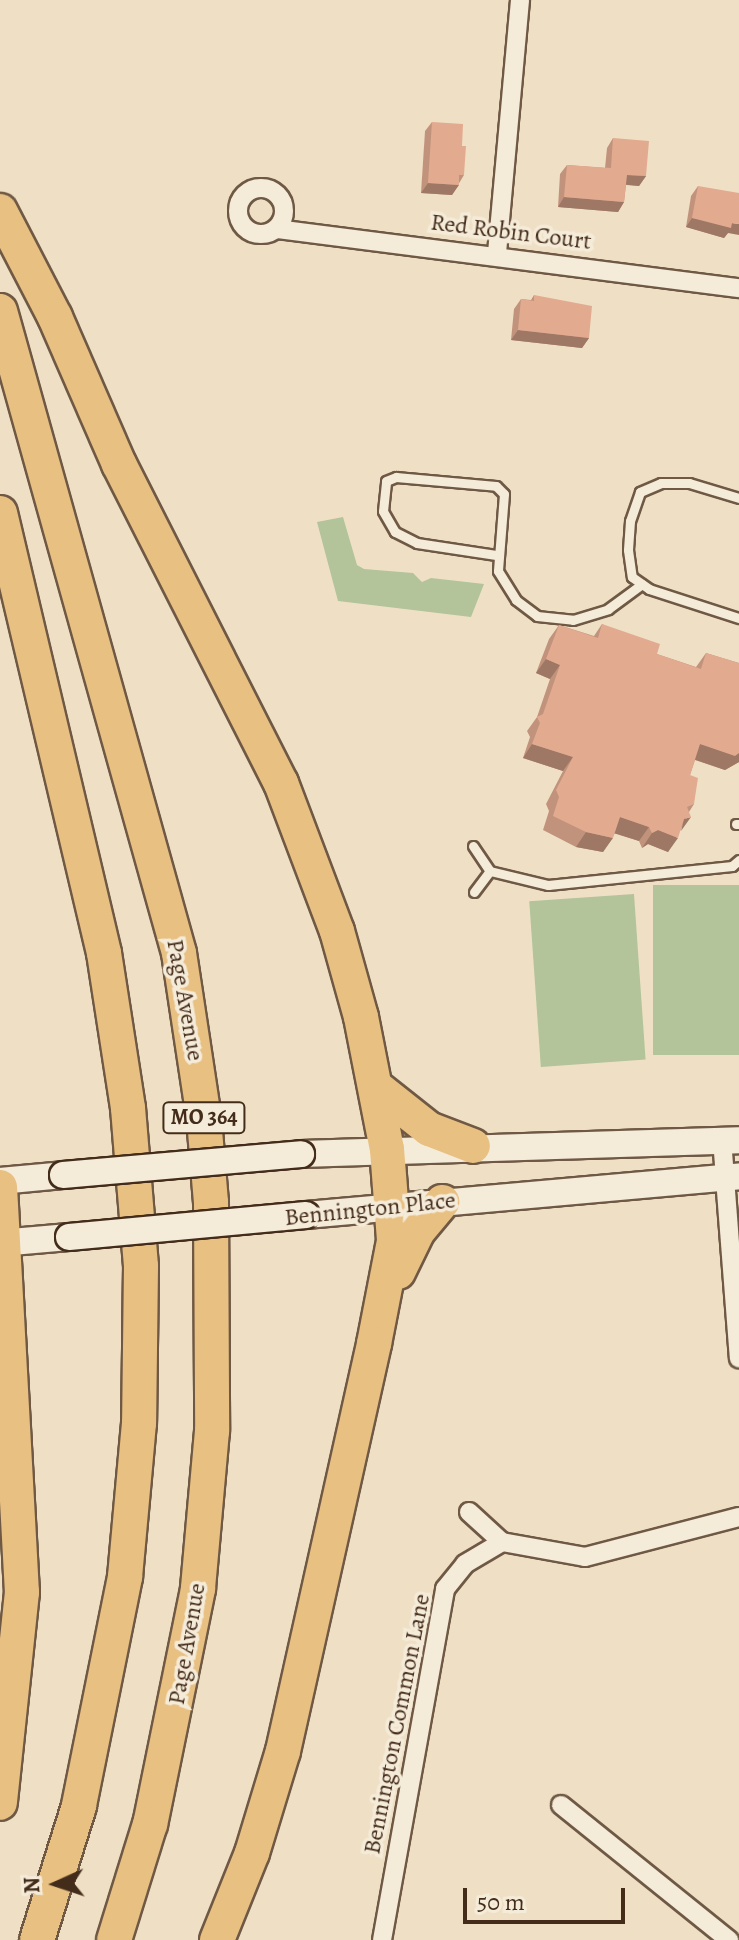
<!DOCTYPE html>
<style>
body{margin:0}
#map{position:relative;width:739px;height:1940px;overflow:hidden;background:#efe0c5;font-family:Alegreya,serif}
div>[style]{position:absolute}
.green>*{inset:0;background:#b3c39a;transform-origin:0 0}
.roads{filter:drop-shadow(2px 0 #6f5945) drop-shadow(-2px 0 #6f5945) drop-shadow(0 2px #6f5945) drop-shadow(0 -2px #6f5945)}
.lane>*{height:9px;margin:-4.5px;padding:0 4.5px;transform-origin:4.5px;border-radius:4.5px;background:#f5ebd9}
.street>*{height:18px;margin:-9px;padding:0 9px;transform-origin:9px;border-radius:9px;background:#f5ebd9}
.street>.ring{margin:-9px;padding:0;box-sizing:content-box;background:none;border:18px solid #f5ebd9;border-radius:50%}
.secondary>*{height:26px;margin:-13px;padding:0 13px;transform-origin:13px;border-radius:13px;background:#f5ebd9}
.highway>*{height:34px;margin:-17px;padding:0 17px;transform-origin:17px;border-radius:17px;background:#e8c082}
.bridges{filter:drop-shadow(2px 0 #442c1a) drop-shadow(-2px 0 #442c1a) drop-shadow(0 2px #442c1a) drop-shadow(0 -2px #442c1a)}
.secondary-bridge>*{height:26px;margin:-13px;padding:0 13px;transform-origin:13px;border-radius:13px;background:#f5ebd9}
.wall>*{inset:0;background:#c2937c}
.shaded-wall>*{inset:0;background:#9e7865}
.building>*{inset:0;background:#e2ab90}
span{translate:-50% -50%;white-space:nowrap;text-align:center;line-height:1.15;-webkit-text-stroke:7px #f5ebd9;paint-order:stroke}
.shield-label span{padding:2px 6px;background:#f5ebd9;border:2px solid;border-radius:6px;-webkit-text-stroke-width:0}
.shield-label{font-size:22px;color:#442c1a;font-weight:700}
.street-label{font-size:24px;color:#442c1a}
.north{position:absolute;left:16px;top:1844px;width:80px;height:80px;-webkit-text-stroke:6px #f5ebd9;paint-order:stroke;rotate:267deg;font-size:22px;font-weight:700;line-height:32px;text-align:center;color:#442c1a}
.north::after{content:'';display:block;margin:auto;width:28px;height:36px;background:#442c1a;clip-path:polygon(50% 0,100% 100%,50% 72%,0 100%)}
.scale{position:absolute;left:463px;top:1888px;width:162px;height:36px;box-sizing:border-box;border:4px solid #442c1a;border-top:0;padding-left:10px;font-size:24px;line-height:28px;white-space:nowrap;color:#442c1a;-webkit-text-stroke:6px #f5ebd9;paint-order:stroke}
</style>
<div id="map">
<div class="green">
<div style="clip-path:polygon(343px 517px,357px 565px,364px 569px,413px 573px,422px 582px,431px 578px,484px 584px,471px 617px,338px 601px,317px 522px)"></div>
<div style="left:739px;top:885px;width:170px;height:86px;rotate:90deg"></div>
<div style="left:634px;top:894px;width:166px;height:105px;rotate:86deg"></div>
</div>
<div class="roads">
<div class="lane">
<div style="left:739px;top:498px;width:52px;rotate:-163.3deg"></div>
<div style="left:689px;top:483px;width:28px;rotate:180deg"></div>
<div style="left:661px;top:483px;width:23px;rotate:157deg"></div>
<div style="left:640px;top:492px;width:31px;rotate:109deg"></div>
<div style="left:630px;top:521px;width:29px;rotate:94deg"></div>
<div style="left:628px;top:550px;width:27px;rotate:82deg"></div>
<div style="left:632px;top:577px;width:21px;rotate:35deg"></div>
<div style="left:649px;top:589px;width:95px;rotate:17.9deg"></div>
<div style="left:496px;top:555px;width:80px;rotate:-171.4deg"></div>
<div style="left:417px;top:543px;width:25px;rotate:-153deg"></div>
<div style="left:395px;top:532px;width:24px;rotate:-120deg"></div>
<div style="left:383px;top:511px;width:30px;rotate:-84deg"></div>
<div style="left:386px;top:481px;width:11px;rotate:-22deg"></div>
<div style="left:396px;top:477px;width:100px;rotate:5.1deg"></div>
<div style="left:496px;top:486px;width:11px;rotate:45deg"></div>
<div style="left:504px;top:494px;width:77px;rotate:94.5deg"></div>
<div style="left:498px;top:571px;width:34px;rotate:58deg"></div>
<div style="left:516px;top:600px;width:26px;rotate:37deg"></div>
<div style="left:537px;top:616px;width:36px;rotate:6deg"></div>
<div style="left:573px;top:620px;width:37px;rotate:-17deg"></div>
<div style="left:608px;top:609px;width:42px;rotate:-36.3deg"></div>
<div style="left:736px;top:824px;width:3px"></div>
<div style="left:473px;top:846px;width:30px;rotate:56deg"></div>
<div style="left:490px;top:871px;width:60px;rotate:13.6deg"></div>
<div style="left:548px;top:885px;width:185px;rotate:-5.9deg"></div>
<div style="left:732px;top:866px;width:9px;rotate:-41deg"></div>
<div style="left:474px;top:892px;width:26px;rotate:-53deg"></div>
</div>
<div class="street">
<div class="ring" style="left:238px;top:188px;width:28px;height:28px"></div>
<div style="left:277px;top:229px;width:466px;rotate:7.3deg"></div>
<div style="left:497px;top:253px;width:254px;rotate:-84.8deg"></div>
<div style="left:722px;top:1139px;width:220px;rotate:85.6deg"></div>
<div style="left:469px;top:1512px;width:45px;rotate:42.3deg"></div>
<div style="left:502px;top:1542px;width:84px;rotate:10.2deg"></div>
<div style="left:585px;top:1557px;width:159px;rotate:-14.6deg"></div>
<div style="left:561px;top:1805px;width:216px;rotate:38.8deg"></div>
<div style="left:382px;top:1940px;width:357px;rotate:-79.8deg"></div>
<div style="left:445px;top:1589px;width:32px;rotate:-51deg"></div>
<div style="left:465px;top:1564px;width:43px;rotate:-30.7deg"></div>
</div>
<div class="secondary">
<div style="left:301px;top:1154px;width:438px;rotate:-1.8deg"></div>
<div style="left:0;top:1181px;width:63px;rotate:-5.4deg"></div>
<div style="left:306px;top:1215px;width:435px;rotate:-5.1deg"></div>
<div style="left:0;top:1243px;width:69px;rotate:-5deg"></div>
</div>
<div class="highway">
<div style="left:0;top:211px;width:119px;rotate:62.6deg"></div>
<div style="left:55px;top:317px;width:160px;rotate:66.5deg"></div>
<div style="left:119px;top:464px;width:358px;rotate:63.1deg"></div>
<div style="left:281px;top:783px;width:158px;rotate:69.3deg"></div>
<div style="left:337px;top:931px;width:89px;rotate:74.4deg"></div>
<div style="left:361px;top:1017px;width:135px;rotate:78.9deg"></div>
<div style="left:387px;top:1149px;width:92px;rotate:85.6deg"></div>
<div style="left:394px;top:1241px;width:105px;rotate:101deg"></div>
<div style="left:374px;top:1344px;width:417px;rotate:102.6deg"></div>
<div style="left:283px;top:1751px;width:107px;rotate:106.9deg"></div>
<div style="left:252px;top:1853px;width:94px;rotate:111.9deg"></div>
<div style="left:0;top:311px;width:666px;rotate:74.42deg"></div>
<div style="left:179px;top:953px;width:168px;rotate:81.4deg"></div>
<div style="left:204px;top:1119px;width:83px;rotate:85.2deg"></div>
<div style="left:211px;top:1202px;width:229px;rotate:89.7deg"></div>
<div style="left:212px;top:1431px;width:159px;rotate:95.1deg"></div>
<div style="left:198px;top:1589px;width:240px;rotate:101.5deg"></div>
<div style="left:150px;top:1824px;width:121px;rotate:107.2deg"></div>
<div style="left:0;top:513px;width:452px;rotate:76.7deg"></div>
<div style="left:104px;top:953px;width:157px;rotate:81.2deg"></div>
<div style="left:128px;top:1108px;width:159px;rotate:85.3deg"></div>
<div style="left:141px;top:1266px;width:157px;rotate:90.7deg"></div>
<div style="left:139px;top:1423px;width:155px;rotate:95.2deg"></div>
<div style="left:125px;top:1577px;width:234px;rotate:101.4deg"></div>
<div style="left:79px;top:1806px;width:140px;rotate:107.4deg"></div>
<div style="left:376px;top:1087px;width:68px;rotate:38.4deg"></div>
<div style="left:429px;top:1129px;width:47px;rotate:21.1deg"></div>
<div style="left:0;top:1187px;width:406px;rotate:86.9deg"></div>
<div style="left:22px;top:1592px;width:212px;rotate:96deg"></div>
<div style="left:398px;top:1272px;width:46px;rotate:-64deg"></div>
<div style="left:418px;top:1231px;width:38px;rotate:-50deg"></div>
</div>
</div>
<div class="bridges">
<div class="secondary-bridge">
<div style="left:63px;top:1175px;width:239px;rotate:-5deg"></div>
<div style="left:69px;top:1237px;width:238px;rotate:-5.3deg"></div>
</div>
</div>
<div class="wall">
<div style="clip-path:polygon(432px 122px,462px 146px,464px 175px,452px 195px,421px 193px,425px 131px)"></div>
<div style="clip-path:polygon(613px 138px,646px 176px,639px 186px,626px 185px,624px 202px,618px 212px,558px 207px,560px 174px,567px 165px,605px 168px,607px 148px)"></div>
<div style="clip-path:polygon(698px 186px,728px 233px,724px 238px,686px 227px,691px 196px)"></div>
<div style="clip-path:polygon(534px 295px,589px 338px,582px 348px,511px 340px,514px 309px,521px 299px,531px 300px)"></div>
<div style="clip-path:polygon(602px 624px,657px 654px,696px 667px,706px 653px,739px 663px,739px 762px,725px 770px,695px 760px,690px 775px,694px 804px,689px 812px,680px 831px,668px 852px,648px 844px,642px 848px,639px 841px,615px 833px,603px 852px,576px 847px,543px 830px,549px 811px,546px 804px,563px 771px,523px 758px,530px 737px,527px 731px,537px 717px,550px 679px,536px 673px,549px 639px,559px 625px,594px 636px)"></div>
</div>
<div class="shaded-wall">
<div style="clip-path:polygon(627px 175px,646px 176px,639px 186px,620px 184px)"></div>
<div style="clip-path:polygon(428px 183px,459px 185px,452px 195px,421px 193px)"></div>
<div style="clip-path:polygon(564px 197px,624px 202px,618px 212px,558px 207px)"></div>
<div style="clip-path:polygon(692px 218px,739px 224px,739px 235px,728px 233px,724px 238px,686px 227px)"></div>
<div style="clip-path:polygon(518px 330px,589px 338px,582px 348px,511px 340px)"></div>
<div style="clip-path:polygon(546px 659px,560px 665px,550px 679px,536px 673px)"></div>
<div style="clip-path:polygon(532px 744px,573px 757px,563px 771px,523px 758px)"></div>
<div style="clip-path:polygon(700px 744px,739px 753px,739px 762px,725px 770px,690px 758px)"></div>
<div style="clip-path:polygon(620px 817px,649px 827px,639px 841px,610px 832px)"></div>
<div style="clip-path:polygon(691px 817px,681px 831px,684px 819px)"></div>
<div style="clip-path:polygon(658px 830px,678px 838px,668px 852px,648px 844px,642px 848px,652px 833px)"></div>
<div style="clip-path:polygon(586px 832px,613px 838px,603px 852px,576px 847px)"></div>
</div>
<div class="building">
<div style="clip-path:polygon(432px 122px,463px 124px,462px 146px,466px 146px,464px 175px,459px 175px,459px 185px,428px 183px)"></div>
<div style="clip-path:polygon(613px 138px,649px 141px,646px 176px,627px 175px,624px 202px,564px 197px,567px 165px,611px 168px)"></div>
<div style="clip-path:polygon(698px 186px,739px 193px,739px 224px,732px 223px,731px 228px,692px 218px)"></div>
<div style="clip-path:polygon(534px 295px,592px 306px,589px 338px,518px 330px,521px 299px,534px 301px)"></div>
<div style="clip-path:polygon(602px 624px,660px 644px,657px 654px,701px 669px,706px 653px,739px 663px,739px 753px,735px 756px,700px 744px,690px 775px,698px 778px,694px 804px,687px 807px,691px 817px,684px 819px,678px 838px,658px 830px,652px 833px,649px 827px,620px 817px,613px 838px,586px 832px,553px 816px,559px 797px,556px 790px,573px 757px,532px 744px,540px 723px,537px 717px,543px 714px,560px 665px,546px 659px,559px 625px,598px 638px)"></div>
</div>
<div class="shield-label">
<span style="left:204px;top:1118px">MO 364</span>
</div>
<div class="street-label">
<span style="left:511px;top:232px;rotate:7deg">Red Robin Court</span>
<span style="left:185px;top:1000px;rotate:80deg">Page Avenue</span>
<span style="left:370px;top:1209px;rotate:-6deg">Bennington Place</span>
<span style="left:187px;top:1644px;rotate:-80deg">Page Avenue</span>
<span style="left:397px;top:1724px;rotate:-79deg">Bennington Common Lane</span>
</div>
<div class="north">N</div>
<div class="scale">50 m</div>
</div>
